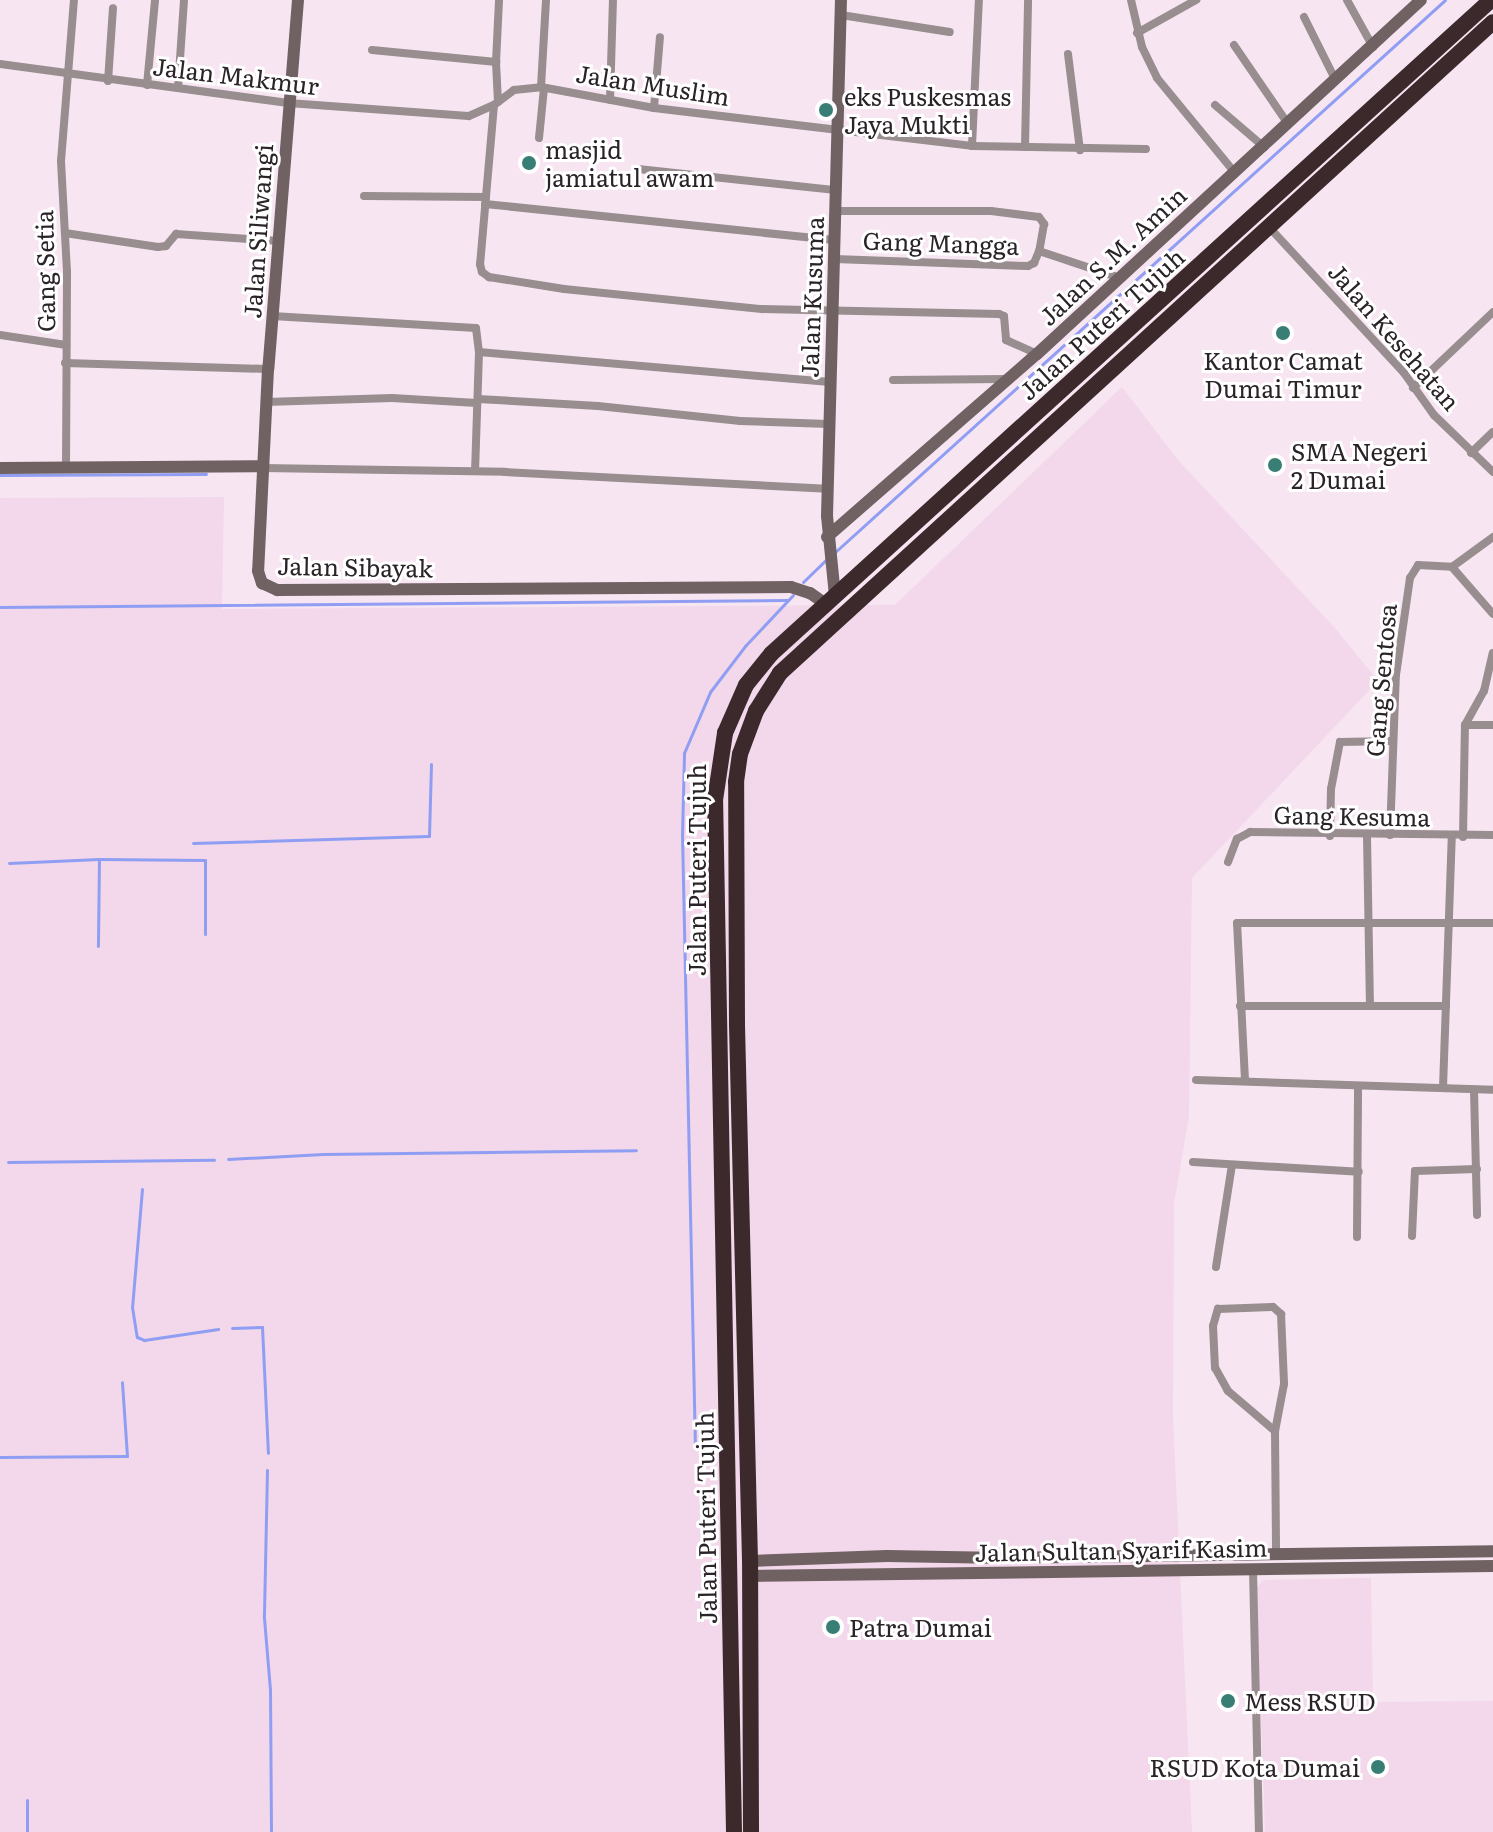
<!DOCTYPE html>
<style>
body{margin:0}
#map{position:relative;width:1493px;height:1832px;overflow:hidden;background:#f8e5f2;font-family:Literata,serif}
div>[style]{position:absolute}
.built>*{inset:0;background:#f2d8ea}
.stream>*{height:3px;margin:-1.5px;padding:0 1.5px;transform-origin:1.5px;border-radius:1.5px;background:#8f9ef3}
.street>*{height:8px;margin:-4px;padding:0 4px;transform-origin:4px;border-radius:4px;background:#988d8f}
.secondary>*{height:12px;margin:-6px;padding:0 6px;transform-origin:6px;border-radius:6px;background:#706163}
.highway>*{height:16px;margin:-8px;padding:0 8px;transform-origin:8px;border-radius:8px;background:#3b292c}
.dots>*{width:22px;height:22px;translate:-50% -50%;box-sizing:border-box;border:4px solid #fff;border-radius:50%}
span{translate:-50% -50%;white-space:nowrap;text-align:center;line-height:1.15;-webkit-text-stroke:6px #fff;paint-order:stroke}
.street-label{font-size:24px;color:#2a2328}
.poi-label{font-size:24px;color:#2a2328}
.left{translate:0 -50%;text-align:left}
.right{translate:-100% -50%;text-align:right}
</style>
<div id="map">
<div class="built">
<div style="clip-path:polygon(1122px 387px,1178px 460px,1335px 628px,1378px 681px,1192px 878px,1189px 1116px,1174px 1204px,1173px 1417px,1192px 1832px,0 1832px,0 498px,224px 497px,222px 609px,895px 605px)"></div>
<div style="clip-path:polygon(1371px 1578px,1373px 1702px,1493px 1701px,1493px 1832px,1265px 1832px,1256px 1588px,1263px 1580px)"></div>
</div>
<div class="stream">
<div style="left:0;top:475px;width:206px;rotate:-0.3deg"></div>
<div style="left:834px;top:553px;width:824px;rotate:-42.15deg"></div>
<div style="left:803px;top:582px;width:35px;rotate:-44deg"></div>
<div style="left:0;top:607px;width:788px;rotate:-0.51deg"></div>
<div style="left:193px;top:843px;width:236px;rotate:-1.7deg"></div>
<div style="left:429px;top:836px;width:72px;rotate:-88.4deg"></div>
<div style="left:99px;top:859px;width:106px;rotate:0.5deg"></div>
<div style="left:205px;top:860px;width:74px;rotate:90deg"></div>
<div style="left:9px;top:863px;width:90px;rotate:-2.5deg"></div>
<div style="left:99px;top:859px;width:87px;rotate:90.7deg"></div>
<div style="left:228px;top:1159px;width:95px;rotate:-3deg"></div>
<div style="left:323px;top:1154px;width:313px;rotate:-0.7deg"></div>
<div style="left:8px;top:1162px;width:206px;rotate:-0.6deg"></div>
<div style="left:142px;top:1189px;width:118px;rotate:94.8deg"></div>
<div style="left:132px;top:1307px;width:30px;rotate:81deg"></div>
<div style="left:137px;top:1337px;width:8px;rotate:23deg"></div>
<div style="left:144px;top:1340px;width:75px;rotate:-8.5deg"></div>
<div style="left:232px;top:1328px;width:30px;rotate:-2deg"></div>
<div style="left:262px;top:1327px;width:126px;rotate:87.3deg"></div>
<div style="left:695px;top:1449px;width:613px;rotate:-91.21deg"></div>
<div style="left:682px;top:836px;width:83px;rotate:-88.6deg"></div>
<div style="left:684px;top:753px;width:66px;rotate:-66.9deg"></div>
<div style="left:710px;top:692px;width:58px;rotate:-52.7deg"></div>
<div style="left:745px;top:646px;width:70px;rotate:-46.7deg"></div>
<div style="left:0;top:1457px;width:127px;rotate:-0.5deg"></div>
<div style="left:127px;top:1456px;width:74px;rotate:-93.9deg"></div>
<div style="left:267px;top:1470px;width:148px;rotate:91.2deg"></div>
<div style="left:264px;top:1618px;width:71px;rotate:85.2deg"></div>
<div style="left:270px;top:1689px;width:143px;rotate:89.6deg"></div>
<div style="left:27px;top:1800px;width:32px;rotate:90deg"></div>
</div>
<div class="street">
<div style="left:1131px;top:0;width:48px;rotate:76.8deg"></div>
<div style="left:1142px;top:47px;width:34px;rotate:64deg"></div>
<div style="left:1157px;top:78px;width:123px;rotate:50.6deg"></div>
<div style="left:1347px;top:0;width:54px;rotate:61deg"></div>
<div style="left:841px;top:15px;width:110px;rotate:8.9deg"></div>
<div style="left:1304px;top:17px;width:69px;rotate:63.4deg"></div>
<div style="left:1137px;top:33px;width:68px;rotate:-29.2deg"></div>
<div style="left:1234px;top:45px;width:96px;rotate:55.6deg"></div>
<div style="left:372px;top:50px;width:125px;rotate:5.5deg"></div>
<div style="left:1068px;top:54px;width:97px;rotate:82.9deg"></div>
<div style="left:0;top:64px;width:291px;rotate:7.7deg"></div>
<div style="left:288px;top:103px;width:181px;rotate:4.1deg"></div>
<div style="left:469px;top:116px;width:27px;rotate:-24deg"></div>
<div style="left:494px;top:105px;width:25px;rotate:-37deg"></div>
<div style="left:514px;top:90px;width:27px;rotate:-6deg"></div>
<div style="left:541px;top:87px;width:115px;rotate:10.5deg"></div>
<div style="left:654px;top:108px;width:320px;rotate:6.8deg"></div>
<div style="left:972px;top:146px;width:174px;rotate:1deg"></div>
<div style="left:108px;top:81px;width:73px;rotate:-86.1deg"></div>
<div style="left:147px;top:85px;width:85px;rotate:-84.6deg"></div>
<div style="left:541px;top:87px;width:87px;rotate:-86.7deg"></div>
<div style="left:178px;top:88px;width:88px;rotate:-86.1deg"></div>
<div style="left:610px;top:100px;width:100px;rotate:-88.3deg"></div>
<div style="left:498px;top:102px;width:40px;rotate:-92.9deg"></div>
<div style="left:496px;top:62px;width:62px;rotate:-87.2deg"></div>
<div style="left:494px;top:105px;width:160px;rotate:95deg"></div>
<div style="left:480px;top:264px;width:8px;rotate:76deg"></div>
<div style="left:482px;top:272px;width:9px;rotate:36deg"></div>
<div style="left:489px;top:277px;width:76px;rotate:9.1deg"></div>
<div style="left:564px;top:289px;width:199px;rotate:5.8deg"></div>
<div style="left:762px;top:309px;width:237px;rotate:1.2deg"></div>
<div style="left:999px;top:314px;width:5px;rotate:22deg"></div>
<div style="left:1004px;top:316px;width:24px;rotate:85deg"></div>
<div style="left:1006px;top:340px;width:34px;rotate:24deg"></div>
<div style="left:1215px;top:105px;width:65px;rotate:40.6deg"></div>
<div style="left:654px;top:108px;width:71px;rotate:-85.2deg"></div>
<div style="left:539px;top:138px;width:50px;rotate:-84.3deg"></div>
<div style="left:972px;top:146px;width:146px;rotate:-87.3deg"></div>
<div style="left:1025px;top:147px;width:147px;rotate:-88.8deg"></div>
<div style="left:638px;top:169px;width:199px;rotate:6.1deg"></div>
<div style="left:364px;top:196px;width:122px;rotate:0.5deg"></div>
<div style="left:485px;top:204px;width:353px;rotate:5.9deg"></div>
<div style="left:837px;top:211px;width:154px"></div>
<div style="left:991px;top:211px;width:48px;rotate:7.1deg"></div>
<div style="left:1039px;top:217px;width:9px;rotate:54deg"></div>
<div style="left:1044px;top:224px;width:27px;rotate:100deg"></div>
<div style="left:1039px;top:251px;width:85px;rotate:18.4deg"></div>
<div style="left:1268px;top:226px;width:200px;rotate:47.2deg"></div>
<div style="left:1404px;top:373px;width:52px;rotate:54.5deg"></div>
<div style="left:1434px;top:415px;width:82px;rotate:44deg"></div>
<div style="left:65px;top:233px;width:94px;rotate:8.6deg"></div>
<div style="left:158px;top:247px;width:8px;rotate:-7deg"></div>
<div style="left:166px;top:246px;width:16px;rotate:-50deg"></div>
<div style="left:176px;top:234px;width:103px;rotate:3.9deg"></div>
<div style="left:835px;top:259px;width:193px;rotate:2.1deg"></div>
<div style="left:1028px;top:266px;width:7px;rotate:-27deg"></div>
<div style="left:1034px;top:263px;width:13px;rotate:-67deg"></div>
<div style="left:272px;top:316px;width:204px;rotate:3.4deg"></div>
<div style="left:476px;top:328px;width:24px;rotate:83deg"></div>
<div style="left:479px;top:352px;width:119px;rotate:91.9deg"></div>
<div style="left:0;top:335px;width:67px;rotate:8.6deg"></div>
<div style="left:479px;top:352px;width:352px;rotate:4.9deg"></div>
<div style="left:65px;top:363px;width:203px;rotate:1.7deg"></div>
<div style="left:893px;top:380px;width:113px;rotate:-0.5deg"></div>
<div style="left:1413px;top:388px;width:110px;rotate:-43.5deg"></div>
<div style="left:478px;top:399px;width:120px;rotate:3.3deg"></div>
<div style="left:598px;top:406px;width:143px;rotate:6deg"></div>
<div style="left:740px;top:421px;width:89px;rotate:1.9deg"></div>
<div style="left:266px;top:402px;width:126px;rotate:-1.8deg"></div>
<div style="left:392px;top:398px;width:85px;rotate:3.4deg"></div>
<div style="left:1471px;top:453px;width:30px;rotate:-44deg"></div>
<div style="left:66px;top:468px;width:196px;rotate:-89.7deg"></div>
<div style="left:67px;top:272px;width:111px;rotate:-93.1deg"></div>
<div style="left:61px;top:161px;width:162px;rotate:-85.4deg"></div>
<div style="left:262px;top:468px;width:243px;rotate:0.9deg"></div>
<div style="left:505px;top:472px;width:322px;rotate:3deg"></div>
<div style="left:1452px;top:567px;width:62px;rotate:48.9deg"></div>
<div style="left:1452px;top:567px;width:51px;rotate:-36.2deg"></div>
<div style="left:1465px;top:725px;width:28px"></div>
<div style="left:1390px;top:835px;width:160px;rotate:-87.9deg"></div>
<div style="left:1396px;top:675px;width:98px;rotate:-81.8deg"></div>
<div style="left:1410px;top:578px;width:15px;rotate:-58deg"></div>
<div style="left:1418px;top:565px;width:34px;rotate:3deg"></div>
<div style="left:1330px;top:836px;width:47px;rotate:-88.8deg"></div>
<div style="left:1331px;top:789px;width:48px;rotate:-79.2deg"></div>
<div style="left:1340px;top:742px;width:53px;rotate:-1.1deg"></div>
<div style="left:1367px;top:836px;width:170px;rotate:89deg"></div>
<div style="left:1463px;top:837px;width:112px;rotate:-89deg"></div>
<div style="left:1465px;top:725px;width:39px;rotate:-61deg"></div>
<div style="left:1484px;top:691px;width:39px;rotate:-77deg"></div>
<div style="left:1228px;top:862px;width:25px;rotate:-69deg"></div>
<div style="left:1237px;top:839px;width:15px;rotate:-28deg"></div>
<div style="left:1250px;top:832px;width:243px;rotate:0.7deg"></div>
<div style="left:1240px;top:1006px;width:206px"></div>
<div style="left:1196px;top:1080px;width:297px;rotate:1.9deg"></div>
<div style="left:1245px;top:1080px;width:157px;rotate:-92.9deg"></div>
<div style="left:1237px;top:923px;width:256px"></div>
<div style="left:1443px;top:1088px;width:252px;rotate:-88deg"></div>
<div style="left:1474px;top:1090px;width:125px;rotate:88.6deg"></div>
<div style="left:1193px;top:1162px;width:166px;rotate:3.4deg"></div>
<div style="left:1412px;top:1236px;width:65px;rotate:-87.4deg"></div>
<div style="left:1415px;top:1171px;width:62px;rotate:-1.8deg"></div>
<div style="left:1357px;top:1237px;width:151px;rotate:-89.6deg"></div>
<div style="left:1216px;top:1267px;width:103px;rotate:-81.1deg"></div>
<div style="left:1275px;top:1431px;width:62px;rotate:-139.6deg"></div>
<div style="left:1228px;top:1391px;width:26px;rotate:-119deg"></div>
<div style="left:1215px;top:1368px;width:42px;rotate:-92.7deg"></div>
<div style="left:1213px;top:1326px;width:18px;rotate:-74deg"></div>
<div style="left:1218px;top:1309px;width:55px;rotate:-2.1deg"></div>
<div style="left:1273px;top:1307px;width:11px;rotate:41deg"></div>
<div style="left:1281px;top:1314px;width:70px;rotate:87.5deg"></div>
<div style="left:1284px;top:1384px;width:48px;rotate:100.8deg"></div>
<div style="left:1275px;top:1431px;width:123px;rotate:89.5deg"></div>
<div style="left:1253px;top:1570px;width:262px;rotate:88.7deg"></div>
</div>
<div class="secondary">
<div style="left:298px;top:0;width:370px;rotate:94.6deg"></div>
<div style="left:268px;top:369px;width:202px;rotate:92.8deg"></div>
<div style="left:258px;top:571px;width:13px;rotate:72deg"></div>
<div style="left:262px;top:583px;width:17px;rotate:25deg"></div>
<div style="left:277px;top:590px;width:514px;rotate:-0.33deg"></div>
<div style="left:791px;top:587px;width:20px;rotate:18deg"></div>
<div style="left:810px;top:593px;width:19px;rotate:35deg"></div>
<div style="left:0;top:468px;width:263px;rotate:-0.4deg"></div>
<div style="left:827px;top:537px;width:279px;rotate:-41.1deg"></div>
<div style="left:1037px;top:354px;width:522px;rotate:-42.67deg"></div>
<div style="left:835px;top:596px;width:80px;rotate:-95.7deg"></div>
<div style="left:827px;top:516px;width:516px;rotate:-88.45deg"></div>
<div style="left:750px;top:1561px;width:137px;rotate:-2.1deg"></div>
<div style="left:887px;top:1556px;width:118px;rotate:1deg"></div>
<div style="left:1005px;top:1558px;width:488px;rotate:-0.8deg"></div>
<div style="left:750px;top:1576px;width:743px;rotate:-0.77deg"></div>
</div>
<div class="highway">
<div style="left:734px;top:1832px;width:1032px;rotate:-91.05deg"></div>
<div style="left:715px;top:800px;width:68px;rotate:-81.5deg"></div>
<div style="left:725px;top:733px;width:52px;rotate:-66.4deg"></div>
<div style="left:746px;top:685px;width:40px;rotate:-51deg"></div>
<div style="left:771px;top:654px;width:973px;rotate:-42.25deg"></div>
<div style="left:751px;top:1832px;width:271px;rotate:-90.2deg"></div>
<div style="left:750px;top:1561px;width:536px;rotate:-91.39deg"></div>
<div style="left:737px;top:1025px;width:243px;rotate:-90.2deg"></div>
<div style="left:736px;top:782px;width:28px;rotate:-82deg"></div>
<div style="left:740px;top:754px;width:46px;rotate:-69.6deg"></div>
<div style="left:756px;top:711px;width:45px;rotate:-57.7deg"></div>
<div style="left:780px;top:673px;width:965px;rotate:-42.4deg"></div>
</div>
<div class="dots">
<div style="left:826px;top:110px;background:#387e74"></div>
<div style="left:529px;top:163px;background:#387e74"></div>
<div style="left:1283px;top:333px;background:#387e74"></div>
<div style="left:1275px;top:465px;background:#387e74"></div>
<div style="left:833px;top:1627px;background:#387e74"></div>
<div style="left:1228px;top:1701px;background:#387e74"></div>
<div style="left:1378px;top:1767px;background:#387e74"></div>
</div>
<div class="street-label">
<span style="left:236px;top:75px;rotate:7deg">Jalan Makmur</span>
<span style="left:653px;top:84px;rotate:9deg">Jalan Muslim</span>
<span style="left:257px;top:231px;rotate:-86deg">Jalan Siliwangi</span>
<span style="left:941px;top:242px;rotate:2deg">Gang Mangga</span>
<span style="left:1112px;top:255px;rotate:-43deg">Jalan S.M. Amin</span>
<span style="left:44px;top:271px;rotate:-91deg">Gang Setia</span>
<span style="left:811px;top:297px;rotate:-88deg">Jalan Kusuma</span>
<span style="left:1101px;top:323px;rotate:-42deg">Jalan Puteri Tujuh</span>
<span style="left:1395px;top:336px;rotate:49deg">Jalan Kesehatan</span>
<span style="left:355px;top:566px;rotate:1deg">Jalan Sibayak</span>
<span style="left:1380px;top:680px;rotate:-85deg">Gang Sentosa</span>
<span style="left:1352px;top:815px;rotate:1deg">Gang Kesuma</span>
<span style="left:696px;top:870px;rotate:-90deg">Jalan Puteri Tujuh</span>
<span style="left:705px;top:1518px;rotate:-91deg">Jalan Puteri Tujuh</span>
<span style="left:1121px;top:1549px;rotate:-1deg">Jalan Sultan Syarif Kasim</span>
</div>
<div class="poi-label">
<span class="left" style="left:844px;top:110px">eks Puskesmas<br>Jaya Mukti</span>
<span class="left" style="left:545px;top:163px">masjid<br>jamiatul awam</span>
<span style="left:1283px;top:374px">Kantor Camat<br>Dumai Timur</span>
<span class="left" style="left:1291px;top:465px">SMA Negeri<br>2 Dumai</span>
<span class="left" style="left:849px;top:1627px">Patra Dumai</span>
<span class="left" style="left:1244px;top:1701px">Mess RSUD</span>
<span class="right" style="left:1360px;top:1767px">RSUD Kota Dumai</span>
</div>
</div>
